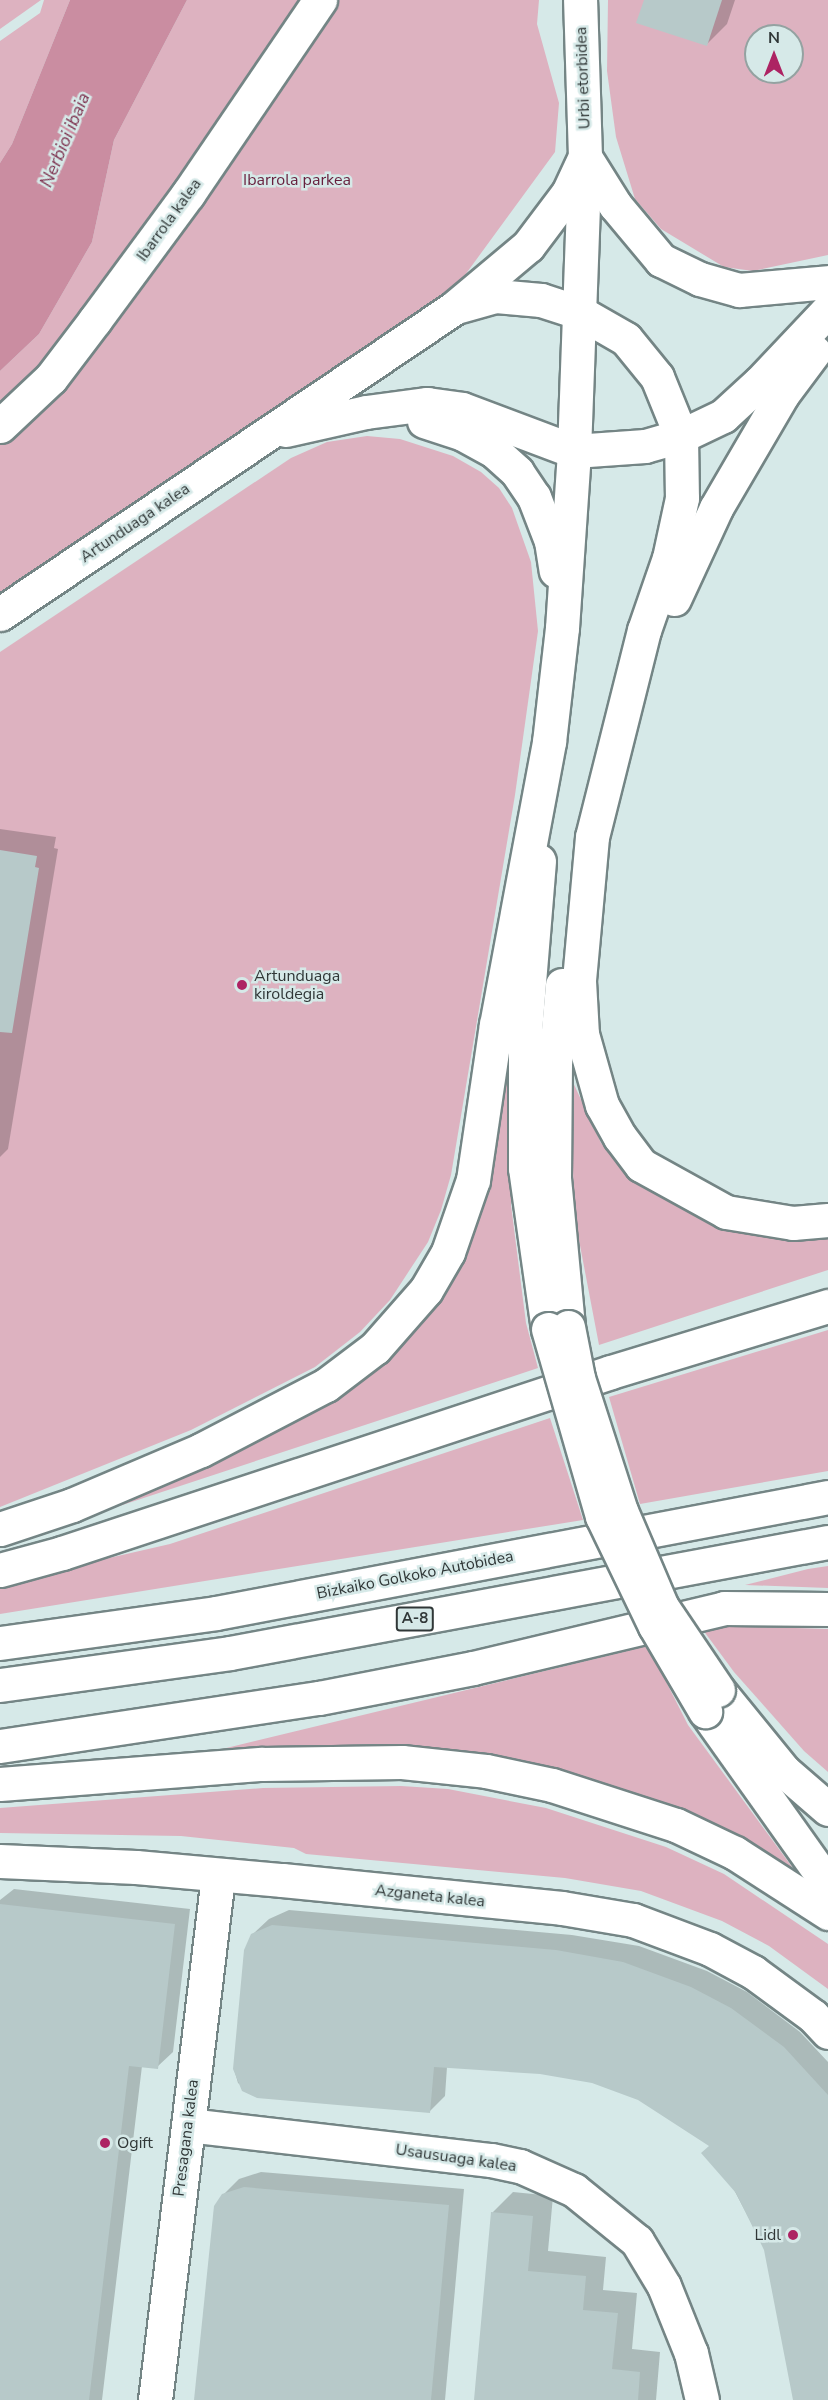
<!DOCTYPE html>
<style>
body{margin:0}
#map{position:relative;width:828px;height:2400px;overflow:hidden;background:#d6e9e8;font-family:"Nunito Sans",sans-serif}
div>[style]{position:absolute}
.green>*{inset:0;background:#ddb2c0}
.water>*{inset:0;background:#ca8da1}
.shadow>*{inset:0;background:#0003}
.building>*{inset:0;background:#b7c9c9}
.roads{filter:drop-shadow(2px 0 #748585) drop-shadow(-2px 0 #748585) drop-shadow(0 2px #748585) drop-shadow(0 -2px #748585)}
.minor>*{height:33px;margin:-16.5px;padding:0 16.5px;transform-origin:16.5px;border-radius:16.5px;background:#fff}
.major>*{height:33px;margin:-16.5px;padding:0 16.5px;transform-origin:16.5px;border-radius:16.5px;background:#fff}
.highway>*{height:33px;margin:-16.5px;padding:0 16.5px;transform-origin:16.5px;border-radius:16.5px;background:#fff}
.bridges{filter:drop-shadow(2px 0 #748585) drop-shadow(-2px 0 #748585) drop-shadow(0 2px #748585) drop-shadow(0 -2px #748585)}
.major-bridge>*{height:33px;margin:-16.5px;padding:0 16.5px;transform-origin:16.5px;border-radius:16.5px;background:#fff}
.highway-bridge>*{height:33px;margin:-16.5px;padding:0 16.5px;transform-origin:16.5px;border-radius:16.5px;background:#fff}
.dots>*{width:16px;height:16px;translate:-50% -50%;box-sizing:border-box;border:3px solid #d6e9e8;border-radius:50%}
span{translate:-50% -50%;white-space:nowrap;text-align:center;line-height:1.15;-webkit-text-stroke:5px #d6e9e8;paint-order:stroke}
.shield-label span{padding:2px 4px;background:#d6e9e8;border:2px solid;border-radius:4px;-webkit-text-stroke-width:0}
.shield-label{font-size:15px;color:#303737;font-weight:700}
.street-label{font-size:16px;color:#303737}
.park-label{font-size:16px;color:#671f3d}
.poi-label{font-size:16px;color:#303737}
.left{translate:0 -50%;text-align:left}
.right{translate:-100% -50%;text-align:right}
.water-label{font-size:18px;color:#7e3350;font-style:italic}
.north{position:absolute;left:744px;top:24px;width:60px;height:60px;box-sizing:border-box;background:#d6e9e8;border:2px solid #94a2a1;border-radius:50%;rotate:0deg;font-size:16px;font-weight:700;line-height:24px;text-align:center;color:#303737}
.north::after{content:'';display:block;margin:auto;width:21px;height:27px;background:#ad2363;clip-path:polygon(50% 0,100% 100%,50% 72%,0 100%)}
</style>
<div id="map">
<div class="green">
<div style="clip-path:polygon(0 0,41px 0,0 29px)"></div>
<div style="clip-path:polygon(44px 0,70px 0,12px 144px,0 163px,0 41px,40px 13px)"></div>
<div style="clip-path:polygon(187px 0,539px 0,537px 24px,559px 103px,555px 152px,457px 286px,0 614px,0 371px,39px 334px,92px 242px,114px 140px)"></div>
<div style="clip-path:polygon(evenodd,608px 0,828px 0,828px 255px,753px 271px,724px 267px,661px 229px,635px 199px,616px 137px,607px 71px,608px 0,756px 36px,792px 36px,792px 72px,756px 72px,756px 36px)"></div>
<div style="clip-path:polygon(367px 436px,400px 439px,453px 456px,481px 472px,499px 488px,512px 508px,531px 562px,538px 631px,515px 795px,451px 1175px,441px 1210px,428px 1242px,390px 1300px,360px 1332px,315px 1367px,191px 1430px,0 1507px,0 652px,291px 458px,327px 442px)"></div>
<div style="clip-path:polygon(509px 1074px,513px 1086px,511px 1205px,526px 1323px,538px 1368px,4px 1544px,289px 1420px,361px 1380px,425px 1311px,501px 1087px)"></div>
<div style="clip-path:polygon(571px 1078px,601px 1143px,633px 1175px,681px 1206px,739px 1229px,828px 1235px,828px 1270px,599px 1345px,574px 1214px)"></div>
<div style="clip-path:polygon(828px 1330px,828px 1471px,640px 1504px,609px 1397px)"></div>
<div style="clip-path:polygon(550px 1418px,583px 1520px,0 1614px,0 1583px,170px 1544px)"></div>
<div style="clip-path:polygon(828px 1566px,828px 1588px,745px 1585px,808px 1569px)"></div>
<div style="clip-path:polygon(729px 1626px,828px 1629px,828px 1772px,804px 1751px,734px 1672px,703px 1630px)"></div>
<div style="clip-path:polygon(648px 1646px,688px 1725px,795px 1871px,752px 1844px,664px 1804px,581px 1776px,456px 1750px,379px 1744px,214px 1751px)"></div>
<div style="clip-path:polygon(401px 1786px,448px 1789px,546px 1808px,666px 1847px,724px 1874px,828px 1944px,828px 1989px,769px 1946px,722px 1921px,641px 1891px,565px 1878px,306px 1854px,294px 1848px,181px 1836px,0 1833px,0 1808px,263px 1788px)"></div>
</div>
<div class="water">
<div style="clip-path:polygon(70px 0,187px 0,114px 140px,92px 242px,39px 334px,0 371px,0 163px,12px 144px)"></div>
</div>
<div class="shadow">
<div style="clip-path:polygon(645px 0,735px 0,727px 24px,707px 44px)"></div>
<div style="clip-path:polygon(0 829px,56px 837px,54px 848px,58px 849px,8px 1149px,0 1157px)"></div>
<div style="clip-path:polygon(14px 1889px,190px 1909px,173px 2052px,157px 2067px,142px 2066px,102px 2400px,0 2400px,0 1900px)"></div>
<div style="clip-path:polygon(289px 1910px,572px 1935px,639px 1946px,707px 1971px,747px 1992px,800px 2032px,828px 2062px,828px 2400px,796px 2400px,765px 2249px,711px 2146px,639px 2098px,593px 2082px,540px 2073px,447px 2067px,445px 2096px,429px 2112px,257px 2097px,238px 2083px,234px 2069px,252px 1935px,269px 1919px)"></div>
<div style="clip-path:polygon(261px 2172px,464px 2189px,445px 2400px,195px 2400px,223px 2195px,239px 2179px)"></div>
<div style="clip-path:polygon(513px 2192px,553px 2196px,548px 2251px,606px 2257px,603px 2290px,637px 2293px,632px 2349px,660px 2352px,656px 2400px,475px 2400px,493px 2212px)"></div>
</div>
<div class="building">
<div style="clip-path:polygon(644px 0,722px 0,707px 46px,636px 23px)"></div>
<div style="clip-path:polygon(0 850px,37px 856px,35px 867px,39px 868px,12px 1033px,0 1032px)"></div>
<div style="clip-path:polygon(0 1904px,175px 1924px,158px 2069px,129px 2066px,89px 2400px,0 2400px)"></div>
<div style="clip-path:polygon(272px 1925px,556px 1950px,623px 1962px,691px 1987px,731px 2008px,784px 2047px,828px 2095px,828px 2400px,793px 2400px,764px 2250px,736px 2193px,701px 2153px,709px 2146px,638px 2100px,592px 2083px,540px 2074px,434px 2067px,430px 2113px,257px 2098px,242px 2091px,233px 2069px,244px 1950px,251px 1934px)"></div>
<div style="clip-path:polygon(244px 2187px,449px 2205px,431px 2400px,194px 2400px,214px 2206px,222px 2194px)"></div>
<div style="clip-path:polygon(491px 2212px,533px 2216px,528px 2271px,586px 2276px,583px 2310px,618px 2313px,612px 2369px,640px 2372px,638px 2400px,474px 2400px)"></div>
</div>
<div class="roads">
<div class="minor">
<div style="left:585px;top:157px;width:57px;rotate:58deg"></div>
<div style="left:615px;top:205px;width:72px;rotate:50.1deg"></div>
<div style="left:661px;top:260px;width:43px;rotate:26deg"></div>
<div style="left:700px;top:279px;width:41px;rotate:15.8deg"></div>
<div style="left:739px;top:290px;width:89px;rotate:-5.1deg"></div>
<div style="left:460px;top:306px;width:37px;rotate:-16deg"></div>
<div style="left:496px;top:296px;width:45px;rotate:5.1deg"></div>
<div style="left:541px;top:300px;width:40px;rotate:18deg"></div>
<div style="left:579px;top:312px;width:54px;rotate:29.9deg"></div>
<div style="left:626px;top:339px;width:49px;rotate:50.8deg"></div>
<div style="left:657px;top:377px;width:64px;rotate:67.9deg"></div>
<div style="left:681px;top:436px;width:62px;rotate:89.1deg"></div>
<div style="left:682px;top:498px;width:61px;rotate:102.2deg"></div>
<div style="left:669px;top:558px;width:76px;rotate:109.1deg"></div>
<div style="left:644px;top:630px;width:213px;rotate:104.1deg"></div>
<div style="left:424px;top:421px;width:41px;rotate:18.4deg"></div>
<div style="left:463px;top:434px;width:37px;rotate:29deg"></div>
<div style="left:495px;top:452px;width:30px;rotate:42deg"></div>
<div style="left:517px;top:472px;width:30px;rotate:56deg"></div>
<div style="left:534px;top:497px;width:47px;rotate:68.9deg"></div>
<div style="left:551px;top:541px;width:30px;rotate:81deg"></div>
<div style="left:0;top:426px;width:70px;rotate:-43.3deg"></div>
<div style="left:51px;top:378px;width:73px;rotate:-52.8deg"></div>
<div style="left:95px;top:320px;width:157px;rotate:-53.6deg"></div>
<div style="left:188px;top:194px;width:235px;rotate:-55.8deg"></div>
<div style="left:286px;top:430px;width:82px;rotate:-12.7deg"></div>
<div style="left:366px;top:412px;width:62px;rotate:-7.5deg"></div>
<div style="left:427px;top:404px;width:35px;rotate:8deg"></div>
<div style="left:462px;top:409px;width:120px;rotate:20.6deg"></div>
<div style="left:574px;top:451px;width:71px;rotate:-4deg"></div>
<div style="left:645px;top:446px;width:37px;rotate:-16deg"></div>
<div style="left:681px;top:436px;width:47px;rotate:-25.5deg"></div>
<div style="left:723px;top:416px;width:50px;rotate:-42.6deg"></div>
<div style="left:760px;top:382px;width:99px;rotate:-46.6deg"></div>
<div style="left:674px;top:599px;width:100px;rotate:-65.2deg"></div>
<div style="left:716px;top:508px;width:131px;rotate:-59.7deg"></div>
<div style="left:782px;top:395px;width:54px;rotate:-53.3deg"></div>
<div style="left:0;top:614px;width:547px;rotate:-33.98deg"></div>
<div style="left:454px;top:308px;width:97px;rotate:-40deg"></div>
<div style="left:528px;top:246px;width:66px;rotate:-53deg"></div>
<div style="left:568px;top:193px;width:40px;rotate:-65deg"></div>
<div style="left:549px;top:742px;width:115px;rotate:-83.5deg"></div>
<div style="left:562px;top:628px;width:177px;rotate:-86.1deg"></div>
<div style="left:574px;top:451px;width:294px;rotate:-87.9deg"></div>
<div style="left:585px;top:157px;width:157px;rotate:-91.8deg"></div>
<div style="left:0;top:1861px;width:136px;rotate:2.5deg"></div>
<div style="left:136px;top:1867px;width:147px;rotate:5.1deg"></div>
<div style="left:282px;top:1880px;width:281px;rotate:5.7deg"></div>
<div style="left:562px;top:1908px;width:72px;rotate:9.6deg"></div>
<div style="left:633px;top:1920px;width:82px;rotate:20.6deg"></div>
<div style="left:710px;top:1949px;width:49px;rotate:28.1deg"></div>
<div style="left:753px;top:1972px;width:74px;rotate:36.3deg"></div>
<div style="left:813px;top:2016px;width:22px;rotate:47deg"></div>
<div style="left:188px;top:2125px;width:305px;rotate:6.6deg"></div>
<div style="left:491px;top:2160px;width:30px;rotate:12deg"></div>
<div style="left:520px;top:2166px;width:59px;rotate:24deg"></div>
<div style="left:574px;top:2190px;width:81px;rotate:39deg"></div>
<div style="left:637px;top:2241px;width:52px;rotate:59deg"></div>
<div style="left:664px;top:2286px;width:72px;rotate:68.1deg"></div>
<div style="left:691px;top:2353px;width:48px;rotate:76.8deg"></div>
<div style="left:155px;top:2400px;width:528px;rotate:-83.14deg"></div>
</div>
<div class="major">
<div style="left:539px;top:861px;width:173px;rotate:94.7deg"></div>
<div style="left:525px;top:1033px;width:135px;rotate:90deg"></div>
<div style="left:525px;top:1168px;width:163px;rotate:81.9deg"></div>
<div style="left:705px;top:1711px;width:212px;rotate:54.6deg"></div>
</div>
<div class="highway">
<div style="left:592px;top:837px;width:145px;rotate:95.2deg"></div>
<div style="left:579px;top:981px;width:53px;rotate:86.8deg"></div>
<div style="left:582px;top:1034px;width:74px;rotate:74.3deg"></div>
<div style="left:602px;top:1105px;width:37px;rotate:61deg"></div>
<div style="left:620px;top:1137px;width:35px;rotate:53deg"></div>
<div style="left:641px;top:1165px;width:97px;rotate:28.9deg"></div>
<div style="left:726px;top:1212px;width:68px;rotate:9.3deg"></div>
<div style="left:793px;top:1223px;width:35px;rotate:-5deg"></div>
<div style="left:562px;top:985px;width:78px;rotate:95.1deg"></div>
<div style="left:555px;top:1063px;width:115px;rotate:90.5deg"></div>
<div style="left:554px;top:1178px;width:150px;rotate:84.6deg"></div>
<div style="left:0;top:1529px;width:76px;rotate:-18.4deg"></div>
<div style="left:72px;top:1505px;width:140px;rotate:-23.1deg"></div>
<div style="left:201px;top:1450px;width:141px;rotate:-27.5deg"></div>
<div style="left:326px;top:1385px;width:61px;rotate:-37.1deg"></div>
<div style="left:375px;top:1348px;width:77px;rotate:-48.7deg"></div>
<div style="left:426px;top:1290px;width:44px;rotate:-59.9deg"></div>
<div style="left:448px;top:1252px;width:76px;rotate:-70.9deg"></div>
<div style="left:473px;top:1180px;width:157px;rotate:-81.6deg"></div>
<div style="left:496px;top:1025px;width:288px;rotate:-79.4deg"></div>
<div style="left:0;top:1570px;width:64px;rotate:-15.3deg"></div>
<div style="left:62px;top:1553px;width:578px;rotate:-18.25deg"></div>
<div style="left:611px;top:1372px;width:227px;rotate:-16.9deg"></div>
<div style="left:0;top:1643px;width:218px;rotate:-7.9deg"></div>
<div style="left:216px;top:1613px;width:623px;rotate:-10.73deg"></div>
<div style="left:0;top:1685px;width:232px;rotate:-7.9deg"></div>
<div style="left:230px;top:1653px;width:608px;rotate:-10.52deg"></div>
<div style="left:718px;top:1690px;width:104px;rotate:50.8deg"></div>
<div style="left:784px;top:1771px;width:58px;rotate:40.8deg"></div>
<div style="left:0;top:1746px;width:323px;rotate:-8.6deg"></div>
<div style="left:319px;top:1698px;width:157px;rotate:-11deg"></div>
<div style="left:473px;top:1668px;width:258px;rotate:-13.4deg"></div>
<div style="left:724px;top:1608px;width:104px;rotate:0.6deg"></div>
<div style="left:0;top:1784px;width:263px;rotate:-4.4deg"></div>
<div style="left:262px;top:1764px;width:140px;rotate:-0.8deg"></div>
<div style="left:402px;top:1762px;width:84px;rotate:6.1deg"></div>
<div style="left:486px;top:1771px;width:67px;rotate:12deg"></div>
<div style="left:552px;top:1785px;width:130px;rotate:17.9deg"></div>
<div style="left:676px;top:1825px;width:65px;rotate:25.4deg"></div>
<div style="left:735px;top:1853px;width:111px;rotate:32.8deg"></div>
</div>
</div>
<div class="bridges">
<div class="major-bridge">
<div style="left:548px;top:1329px;width:195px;rotate:73.9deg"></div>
<div style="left:602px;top:1516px;width:122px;rotate:64.3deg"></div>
<div style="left:655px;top:1626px;width:99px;rotate:59.5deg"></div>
</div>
<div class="highway-bridge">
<div style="left:568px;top:1327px;width:52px;rotate:78.9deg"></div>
<div style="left:578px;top:1378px;width:140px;rotate:72.1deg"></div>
<div style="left:621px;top:1511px;width:104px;rotate:66.9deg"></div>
<div style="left:662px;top:1607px;width:100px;rotate:56deg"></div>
</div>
</div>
<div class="dots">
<div style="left:242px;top:985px;background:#ad2363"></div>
<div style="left:105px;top:2143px;background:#ad2363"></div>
<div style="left:793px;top:2235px;background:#ad2363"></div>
</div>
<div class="shield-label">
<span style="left:415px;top:1619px">A-8</span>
</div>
<div class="street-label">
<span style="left:583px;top:78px;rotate:-92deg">Urbi etorbidea</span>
<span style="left:169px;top:220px;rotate:-54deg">Ibarrola kalea</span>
<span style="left:135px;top:523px;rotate:-34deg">Artunduaga kalea</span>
<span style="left:415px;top:1575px;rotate:-11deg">Bizkaiko Golkoko Autobidea</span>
<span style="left:430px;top:1896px;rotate:6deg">Azganeta kalea</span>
<span style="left:186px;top:2138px;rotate:-83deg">Presagana kalea</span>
<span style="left:456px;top:2158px;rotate:8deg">Usausuaga kalea</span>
</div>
<div class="park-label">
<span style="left:297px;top:180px">Ibarrola parkea</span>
</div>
<div class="poi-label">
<span class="left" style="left:254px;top:985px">Artunduaga<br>kiroldegia</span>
<span class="left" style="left:117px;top:2143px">Ogift</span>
<span class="right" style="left:781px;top:2235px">Lidl</span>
</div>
<div class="water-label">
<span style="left:65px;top:140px;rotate:-67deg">Nerbioi ibaia</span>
</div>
<div class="north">N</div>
</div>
